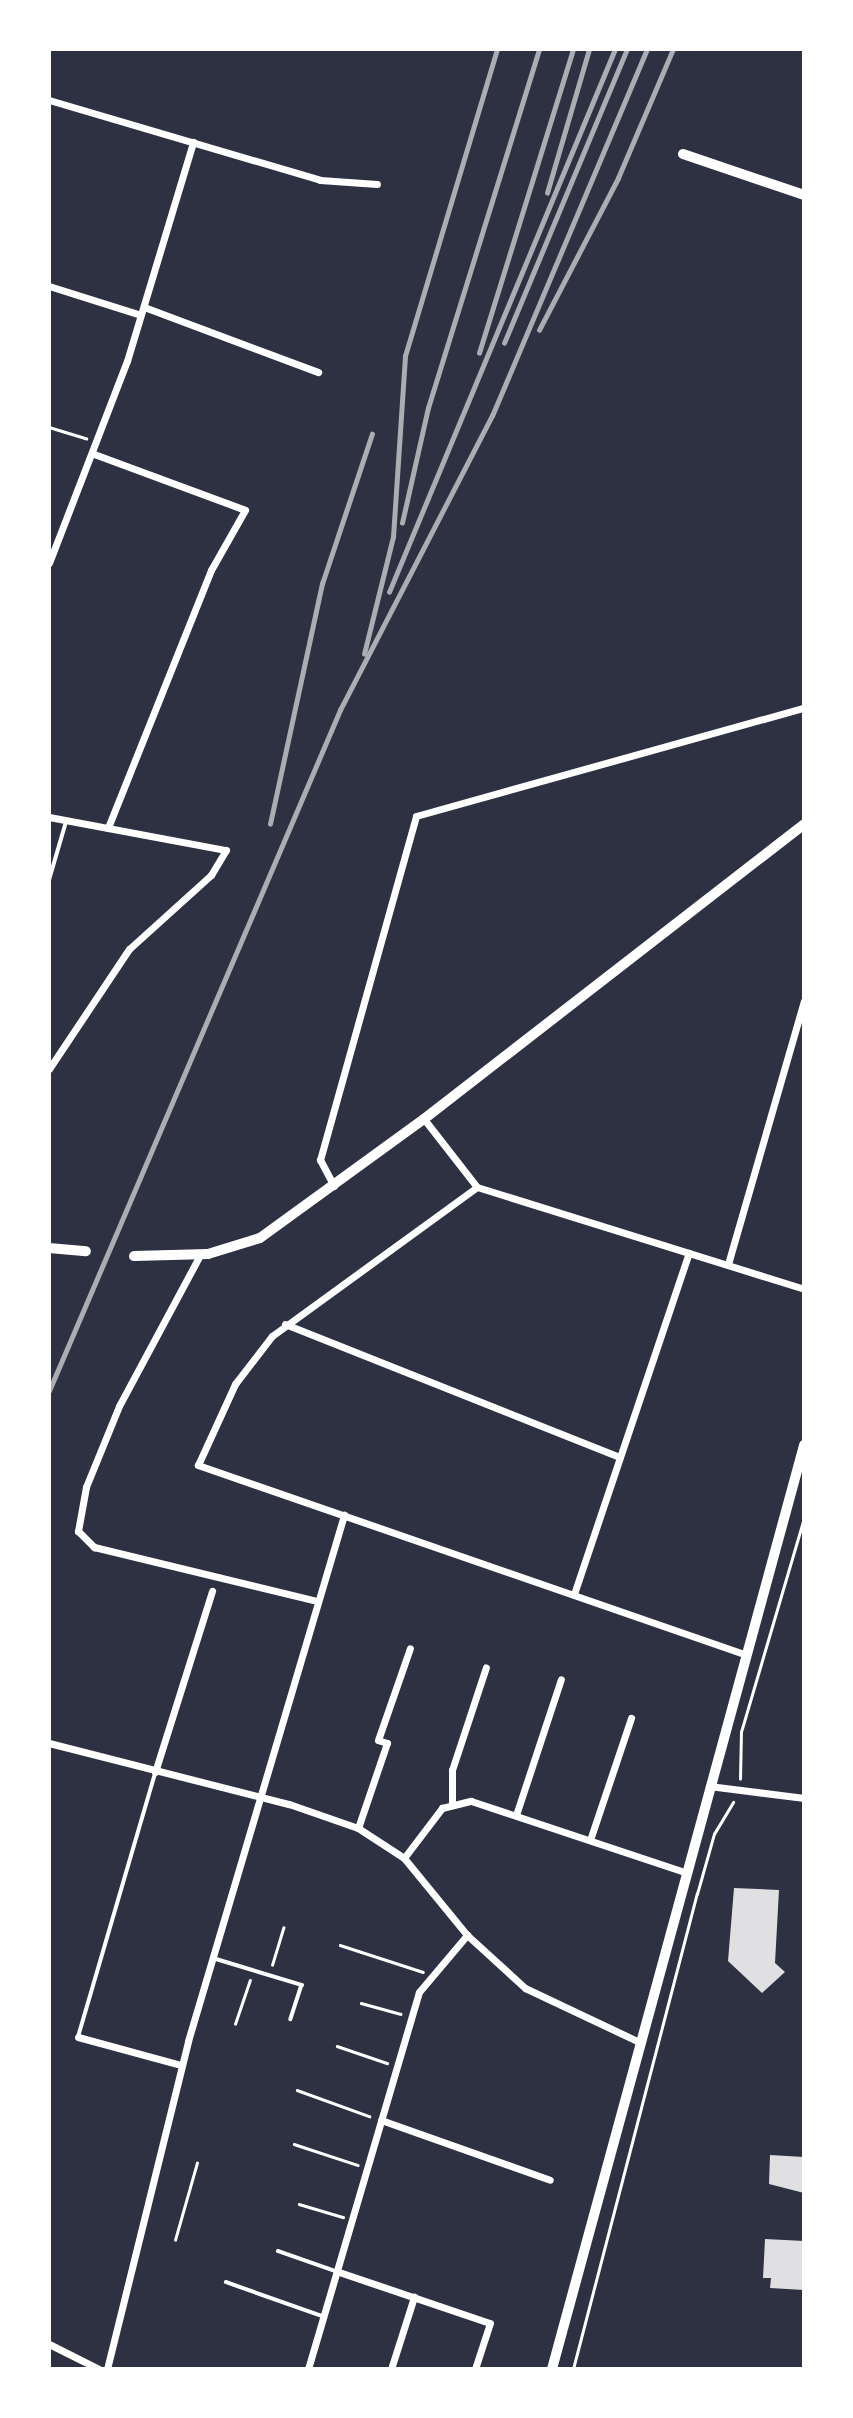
<!DOCTYPE html>
<style>
body{margin:0}
#map{position:relative;width:853px;height:2418px;overflow:hidden;background:#2d3142;font-family:Arial,sans-serif}
div>[style]{position:absolute}
.building>*{inset:0;background:#e0e0e3}
.path>*{height:2.5px;margin:-1.25px;padding:0 1.25px;transform-origin:1.25px;border-radius:1.25px;background:#fff}
.service>*{height:3.5px;margin:-1.75px;padding:0 1.75px;transform-origin:1.75px;border-radius:1.75px;background:#fff}
.minor>*{height:7px;margin:-3.5px;padding:0 3.5px;transform-origin:3.5px;border-radius:3.5px;background:#fff}
.tertiary>*{height:10px;margin:-5px;padding:0 5px;transform-origin:5px;border-radius:5px;background:#fff}
.secondary>*{height:10px;margin:-5px;padding:0 5px;transform-origin:5px;border-radius:5px;background:#fff}
.rail>*{height:4.5px;margin:-2.25px;padding:0 2.25px;transform-origin:2.25px;border-radius:2.25px;background:#abadb3}
span{translate:-50% -50%;white-space:nowrap;text-align:center;line-height:1.15;-webkit-text-stroke:7px #fff;paint-order:stroke}
.frame{position:absolute;inset:0;border:51px solid #fff;pointer-events:none}
</style>
<div id="map">
<div class="building">
<div style="clip-path:polygon(734px 1888px,779px 1890px,775px 1963px,785px 1972px,762px 1993px,728px 1961px)"></div>
<div style="clip-path:polygon(770px 2155px,804px 2157px,804px 2193px,769px 2184px)"></div>
<div style="clip-path:polygon(765px 2239px,804px 2241px,804px 2290px,770px 2288px,771px 2278px,763px 2278px)"></div>
</div>
<div class="path">
<div style="left:49px;top:427px;width:39px;rotate:17deg"></div>
<div style="left:740px;top:1779px;width:47px;rotate:-88.8deg"></div>
<div style="left:741px;top:1732px;width:223px;rotate:-73.6deg"></div>
<div style="left:340px;top:1945px;width:87px;rotate:18deg"></div>
<div style="left:272px;top:1965px;width:39px;rotate:-73deg"></div>
<div style="left:361px;top:2003px;width:41px;rotate:15.4deg"></div>
<div style="left:235px;top:2024px;width:46px;rotate:-71.2deg"></div>
<div style="left:337px;top:2046px;width:53px;rotate:18.8deg"></div>
<div style="left:297px;top:2090px;width:77px;rotate:19.9deg"></div>
<div style="left:294px;top:2144px;width:67px;rotate:18.2deg"></div>
<div style="left:299px;top:2204px;width:46px;rotate:16.5deg"></div>
<div style="left:175px;top:2240px;width:80px;rotate:-74.1deg"></div>
<div style="left:573px;top:2369px;width:491px;rotate:-75.4deg"></div>
<div style="left:697px;top:1894px;width:62px;rotate:-74.2deg"></div>
<div style="left:714px;top:1834px;width:37px;rotate:-59deg"></div>
</div>
<div class="service">
<div style="left:49px;top:880px;width:60px;rotate:-73.7deg"></div>
<div style="left:213px;top:1958px;width:93px;rotate:16.9deg"></div>
<div style="left:302px;top:1985px;width:36px;rotate:108deg"></div>
<div style="left:78px;top:2037px;width:275px;rotate:-73.7deg"></div>
<div style="left:278px;top:2251px;width:60px;rotate:19.3deg"></div>
<div style="left:226px;top:2282px;width:102px;rotate:19.5deg"></div>
</div>
<div class="minor">
<div style="left:49px;top:100px;width:283px;rotate:16.4deg"></div>
<div style="left:320px;top:180px;width:57px;rotate:4deg"></div>
<div style="left:49px;top:286px;width:96px;rotate:17.5deg"></div>
<div style="left:144px;top:307px;width:186px;rotate:20.5deg"></div>
<div style="left:94px;top:454px;width:161px;rotate:20.3deg"></div>
<div style="left:245px;top:510px;width:69px;rotate:119.5deg"></div>
<div style="left:211px;top:570px;width:278px;rotate:111.8deg"></div>
<div style="left:49px;top:563px;width:217px;rotate:-68.9deg"></div>
<div style="left:127px;top:361px;width:229px;rotate:-73.2deg"></div>
<div style="left:49px;top:817px;width:180px;rotate:10.6deg"></div>
<div style="left:226px;top:850px;width:29px;rotate:121deg"></div>
<div style="left:211px;top:875px;width:110px;rotate:137.9deg"></div>
<div style="left:129px;top:949px;width:144px;rotate:123.7deg"></div>
<div style="left:424px;top:1119px;width:86px;rotate:52.1deg"></div>
<div style="left:334px;top:1186px;width:30px;rotate:-118deg"></div>
<div style="left:320px;top:1160px;width:357px;rotate:-74.4deg"></div>
<div style="left:416px;top:816px;width:403px;rotate:-15.6deg"></div>
<div style="left:200px;top:1255px;width:171px;rotate:118.2deg"></div>
<div style="left:119px;top:1406px;width:87px;rotate:112.2deg"></div>
<div style="left:86px;top:1487px;width:45px;rotate:100.3deg"></div>
<div style="left:78px;top:1531px;width:23px;rotate:45deg"></div>
<div style="left:94px;top:1547px;width:230px;rotate:13.6deg"></div>
<div style="left:728px;top:1264px;width:274px;rotate:-73.9deg"></div>
<div style="left:285px;top:1324px;width:360px;rotate:21.7deg"></div>
<div style="left:574px;top:1594px;width:360px;rotate:-71.4deg"></div>
<div style="left:744px;top:1654px;width:578px;rotate:-160.91deg"></div>
<div style="left:198px;top:1465px;width:89px;rotate:-65.4deg"></div>
<div style="left:235px;top:1384px;width:61px;rotate:-52.4deg"></div>
<div style="left:272px;top:1336px;width:253px;rotate:-36deg"></div>
<div style="left:477px;top:1187px;width:343px;rotate:17.3deg"></div>
<div style="left:49px;top:1743px;width:248px;rotate:14.3deg"></div>
<div style="left:289px;top:1804px;width:73px;rotate:19.2deg"></div>
<div style="left:358px;top:1828px;width:55px;rotate:33.1deg"></div>
<div style="left:404px;top:1858px;width:99px;rotate:50.7deg"></div>
<div style="left:467px;top:1935px;width:79px;rotate:42.4deg"></div>
<div style="left:525px;top:1988px;width:126px;rotate:25.3deg"></div>
<div style="left:155px;top:1772px;width:190px;rotate:-72.5deg"></div>
<div style="left:709px;top:1786px;width:96px;rotate:7.2deg"></div>
<div style="left:452px;top:1802px;width:32px;rotate:-90deg"></div>
<div style="left:452px;top:1770px;width:108px;rotate:-71.7deg"></div>
<div style="left:516px;top:1815px;width:143px;rotate:-71.7deg"></div>
<div style="left:358px;top:1828px;width:90px;rotate:-71.2deg"></div>
<div style="left:387px;top:1743px;width:9px;rotate:-162deg"></div>
<div style="left:378px;top:1740px;width:97px;rotate:-70.8deg"></div>
<div style="left:590px;top:1840px;width:129px;rotate:-71.4deg"></div>
<div style="left:404px;top:1858px;width:63px;rotate:-52.8deg"></div>
<div style="left:442px;top:1808px;width:30px;rotate:-14deg"></div>
<div style="left:471px;top:1801px;width:225px;rotate:18.4deg"></div>
<div style="left:78px;top:2037px;width:107px;rotate:15.2deg"></div>
<div style="left:381px;top:2120px;width:179px;rotate:19.5deg"></div>
<div style="left:339px;top:2272px;width:159px;rotate:18.7deg"></div>
<div style="left:490px;top:2323px;width:48px;rotate:108.1deg"></div>
<div style="left:49px;top:2344px;width:56px;rotate:26.6deg"></div>
<div style="left:107px;top:2369px;width:338px;rotate:-76.1deg"></div>
<div style="left:188px;top:2041px;width:549px;rotate:-73.48deg"></div>
<div style="left:308px;top:2369px;width:393px;rotate:-73.6deg"></div>
<div style="left:419px;top:1992px;width:75px;rotate:-49.9deg"></div>
<div style="left:391px;top:2369px;width:76px;rotate:-72.3deg"></div>
</div>
<div class="tertiary">
<div style="left:49px;top:1248px;width:37px;rotate:5deg"></div>
<div style="left:134px;top:1256px;width:74px;rotate:-1.5deg"></div>
<div style="left:208px;top:1254px;width:54px;rotate:-17.1deg"></div>
<div style="left:260px;top:1238px;width:203px;rotate:-36deg"></div>
<div style="left:424px;top:1119px;width:481px;rotate:-37.8deg"></div>
<div style="left:552px;top:2369px;width:958px;rotate:-74.74deg"></div>
</div>
<div class="secondary">
<div style="left:683px;top:154px;width:128px;rotate:18.7deg"></div>
</div>
<div class="rail">
<div style="left:547px;top:193px;width:150px;rotate:-73.7deg"></div>
<div style="left:539px;top:330px;width:171px;rotate:-62.5deg"></div>
<div style="left:618px;top:178px;width:140px;rotate:-66.9deg"></div>
<div style="left:504px;top:343px;width:319px;rotate:-67.3deg"></div>
<div style="left:479px;top:353px;width:318px;rotate:-72.8deg"></div>
<div style="left:402px;top:523px;width:118px;rotate:-77.3deg"></div>
<div style="left:428px;top:408px;width:376px;rotate:-72.8deg"></div>
<div style="left:389px;top:592px;width:588px;rotate:-67.4deg"></div>
<div style="left:364px;top:654px;width:121px;rotate:-76.1deg"></div>
<div style="left:393px;top:537px;width:181px;rotate:-86.2deg"></div>
<div style="left:405px;top:356px;width:320px;rotate:-73.3deg"></div>
<div style="left:270px;top:824px;width:246px;rotate:-77.8deg"></div>
<div style="left:322px;top:584px;width:158px;rotate:-71.6deg"></div>
<div style="left:49px;top:1391px;width:741px;rotate:-66.86deg"></div>
<div style="left:340px;top:710px;width:331px;rotate:-62.7deg"></div>
<div style="left:492px;top:416px;width:398px;rotate:-67.1deg"></div>
</div>
<div class="frame"></div>
</div>
